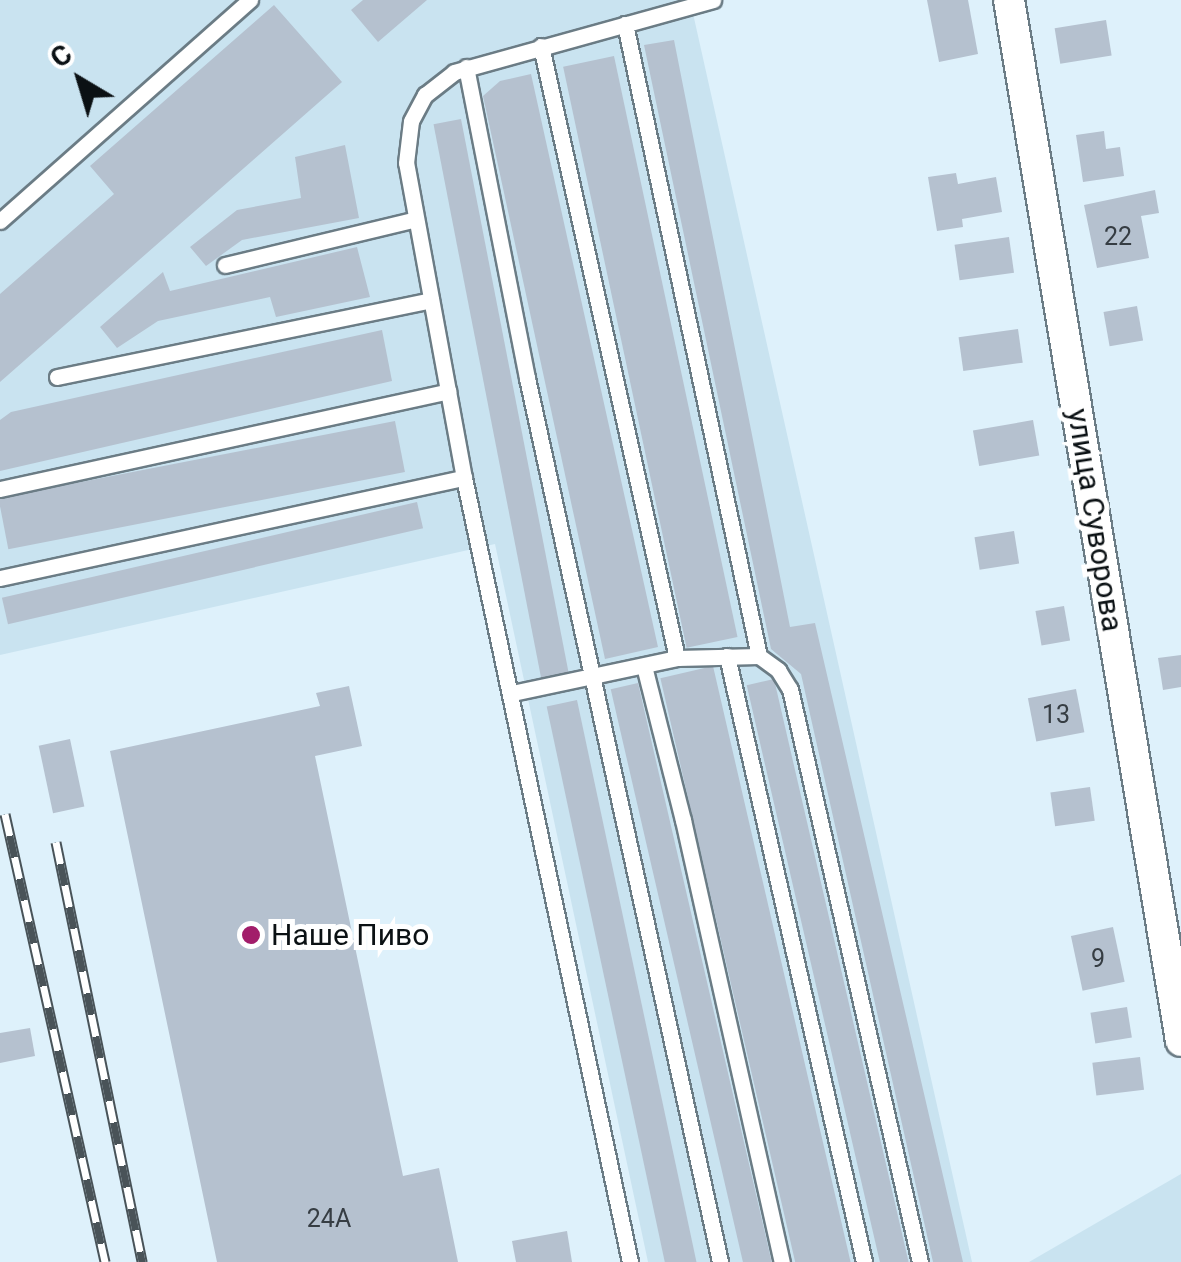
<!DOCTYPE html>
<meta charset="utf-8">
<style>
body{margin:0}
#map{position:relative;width:1181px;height:1262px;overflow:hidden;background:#def1fb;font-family:Roboto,sans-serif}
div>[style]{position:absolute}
.built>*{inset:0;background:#c9e3f0}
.building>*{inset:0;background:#b5c1cf;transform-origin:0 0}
.roads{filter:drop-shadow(2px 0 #6b7c85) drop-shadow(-2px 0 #6b7c85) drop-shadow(0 2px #6b7c85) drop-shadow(0 -2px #6b7c85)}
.service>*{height:15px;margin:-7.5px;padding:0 7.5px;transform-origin:7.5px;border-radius:7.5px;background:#fff}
.minor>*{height:30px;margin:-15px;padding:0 15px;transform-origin:15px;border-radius:15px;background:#fff}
.rail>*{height:11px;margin-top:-5.5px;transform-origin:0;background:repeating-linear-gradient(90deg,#fff 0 22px,#495358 0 44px);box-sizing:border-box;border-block:2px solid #495358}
.dots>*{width:28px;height:28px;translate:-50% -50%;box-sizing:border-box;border:5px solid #fff;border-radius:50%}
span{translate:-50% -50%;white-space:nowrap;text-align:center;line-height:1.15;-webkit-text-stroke:10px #fff;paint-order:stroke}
.number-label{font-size:25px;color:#363d43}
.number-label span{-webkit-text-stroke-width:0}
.street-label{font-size:30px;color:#0b1114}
.poi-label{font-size:30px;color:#0b1114}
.left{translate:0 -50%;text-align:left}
.north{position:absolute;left:30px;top:30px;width:100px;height:100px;-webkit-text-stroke:8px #fff;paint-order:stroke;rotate:322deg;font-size:28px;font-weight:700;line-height:40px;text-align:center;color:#0b1114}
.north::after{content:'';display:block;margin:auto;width:35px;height:45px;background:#0b1114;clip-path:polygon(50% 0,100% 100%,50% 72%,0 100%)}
</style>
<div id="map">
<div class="built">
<div style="clip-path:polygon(0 0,690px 0,972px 1262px,648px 1262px,495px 544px,0 655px)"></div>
<div style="clip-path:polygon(1181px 1174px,1181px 1262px,1029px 1262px)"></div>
</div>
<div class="building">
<div style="clip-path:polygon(363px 0,427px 0,378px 42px,351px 10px)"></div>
<div style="clip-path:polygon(927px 0,968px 0,978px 54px,939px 62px)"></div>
<div style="clip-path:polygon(274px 5px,342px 82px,0 382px,0 294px,114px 194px,90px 166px)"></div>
<div style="left:1106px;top:20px;width:36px;height:52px;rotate:81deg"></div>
<div style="clip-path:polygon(674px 40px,790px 627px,815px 623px,963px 1262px,933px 1262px,801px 674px,771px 649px,644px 45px)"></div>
<div style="left:614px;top:56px;width:594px;height:52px;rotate:78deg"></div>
<div style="clip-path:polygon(531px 74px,658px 647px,605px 659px,483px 96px,500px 81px)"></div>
<div style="left:461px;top:119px;width:564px;height:28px;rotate:79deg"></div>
<div style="clip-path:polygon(1104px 131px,1106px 149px,1120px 147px,1124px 176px,1083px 182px,1076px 135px)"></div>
<div style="clip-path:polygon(345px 145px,359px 218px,242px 240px,206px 266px,190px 247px,237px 210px,301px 198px,295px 157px)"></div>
<div style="clip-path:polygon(956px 173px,958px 184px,996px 177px,1002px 212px,962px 219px,963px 227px,937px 231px,928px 177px)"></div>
<div style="clip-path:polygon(1155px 190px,1159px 213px,1141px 216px,1149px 258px,1097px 268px,1084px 205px)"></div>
<div style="left:1009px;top:237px;width:36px;height:55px;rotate:82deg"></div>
<div style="clip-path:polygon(357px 247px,370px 297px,276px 317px,270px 297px,158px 321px,117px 348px,100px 327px,163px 272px,170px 291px)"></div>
<div style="left:1137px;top:306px;width:35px;height:34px;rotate:80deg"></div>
<div style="left:1018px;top:329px;width:34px;height:60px;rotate:82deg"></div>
<div style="clip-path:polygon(382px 330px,392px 381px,0 471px,0 420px,11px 412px)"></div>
<div style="left:1033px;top:420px;width:36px;height:61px;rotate:80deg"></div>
<div style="left:395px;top:421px;width:52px;height:404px;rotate:79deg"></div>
<div style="left:417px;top:502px;width:27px;height:426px;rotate:77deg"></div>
<div style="left:1014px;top:531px;width:33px;height:40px;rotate:81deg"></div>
<div style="left:1064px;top:606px;width:35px;height:29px;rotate:80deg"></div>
<div style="clip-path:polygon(1181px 655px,1181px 687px,1163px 690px,1158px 658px)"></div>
<div style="left:713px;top:666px;width:612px;height:54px;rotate:77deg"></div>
<div style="left:774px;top:679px;width:598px;height:28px;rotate:77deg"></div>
<div style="left:638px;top:683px;width:594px;height:28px;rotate:77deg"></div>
<div style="clip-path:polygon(349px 686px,362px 746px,315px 756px,403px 1176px,439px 1168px,458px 1262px,217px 1262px,110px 751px,320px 706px,316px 693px)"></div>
<div style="left:1076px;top:689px;width:44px;height:49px;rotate:79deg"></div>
<div style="left:577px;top:700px;width:575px;height:31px;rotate:78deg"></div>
<div style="left:70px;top:739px;width:69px;height:32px;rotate:78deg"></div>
<div style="left:1090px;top:787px;width:34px;height:40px;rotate:82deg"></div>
<div style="left:1113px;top:927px;width:56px;height:43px;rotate:78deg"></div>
<div style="left:1127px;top:1007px;width:31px;height:37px;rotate:81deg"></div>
<div style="clip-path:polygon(30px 1028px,35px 1056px,0 1063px,0 1033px)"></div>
<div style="left:1140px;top:1057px;width:33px;height:48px;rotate:83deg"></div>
<div style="clip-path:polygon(567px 1231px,572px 1262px,516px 1262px,512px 1241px)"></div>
</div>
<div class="roads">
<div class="service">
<div style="left:625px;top:24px;width:646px;rotate:78.03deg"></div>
<div style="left:466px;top:67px;width:317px;rotate:78.9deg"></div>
<div style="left:527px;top:378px;width:905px;rotate:77.68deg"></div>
<div style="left:0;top:221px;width:334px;rotate:-41.5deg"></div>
<div style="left:225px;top:265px;width:196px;rotate:-13.5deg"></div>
<div style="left:57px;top:377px;width:382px;rotate:-11.6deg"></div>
<div style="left:0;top:489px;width:459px;rotate:-12.3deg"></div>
<div style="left:0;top:578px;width:475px;rotate:-12.2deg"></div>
<div style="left:727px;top:656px;width:621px;rotate:77.26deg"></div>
<div style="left:677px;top:658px;width:82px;rotate:-1.4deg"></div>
<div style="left:759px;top:656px;width:24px;rotate:36deg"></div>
<div style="left:778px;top:670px;width:22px;rotate:58deg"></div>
<div style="left:790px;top:689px;width:588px;rotate:77.22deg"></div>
<div style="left:644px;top:666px;width:159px;rotate:75.8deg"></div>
<div style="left:683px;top:820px;width:453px;rotate:77.4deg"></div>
<div style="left:512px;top:693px;width:169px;rotate:-12deg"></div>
<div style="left:677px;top:658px;width:627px;rotate:-102.53deg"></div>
<div style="left:630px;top:1262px;width:801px;rotate:-101.95deg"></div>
<div style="left:464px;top:478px;width:320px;rotate:-100.4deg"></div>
<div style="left:406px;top:163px;width:42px;rotate:-83.2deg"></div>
<div style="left:411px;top:121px;width:30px;rotate:-62deg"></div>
<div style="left:425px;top:95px;width:37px;rotate:-38deg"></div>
<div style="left:454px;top:72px;width:269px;rotate:-15.5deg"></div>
</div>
<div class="minor">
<div style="left:1009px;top:0;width:1055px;rotate:80.62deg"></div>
</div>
</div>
<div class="rail">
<div style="left:5px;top:814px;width:459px;rotate:77.4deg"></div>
<div style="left:56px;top:842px;width:429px;rotate:78.4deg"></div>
</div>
<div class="dots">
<div style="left:251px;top:935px;background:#a21d6a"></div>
</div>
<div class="number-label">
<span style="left:1118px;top:237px">22</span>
<span style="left:1056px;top:715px">13</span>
<span style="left:1098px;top:959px">9</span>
<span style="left:329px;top:1219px">24А</span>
</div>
<div class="street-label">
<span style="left:1095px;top:520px;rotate:81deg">улица Суворова</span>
</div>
<div class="poi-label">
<span class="left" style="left:271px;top:935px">Наше Пиво</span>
</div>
<div class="north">С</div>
</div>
